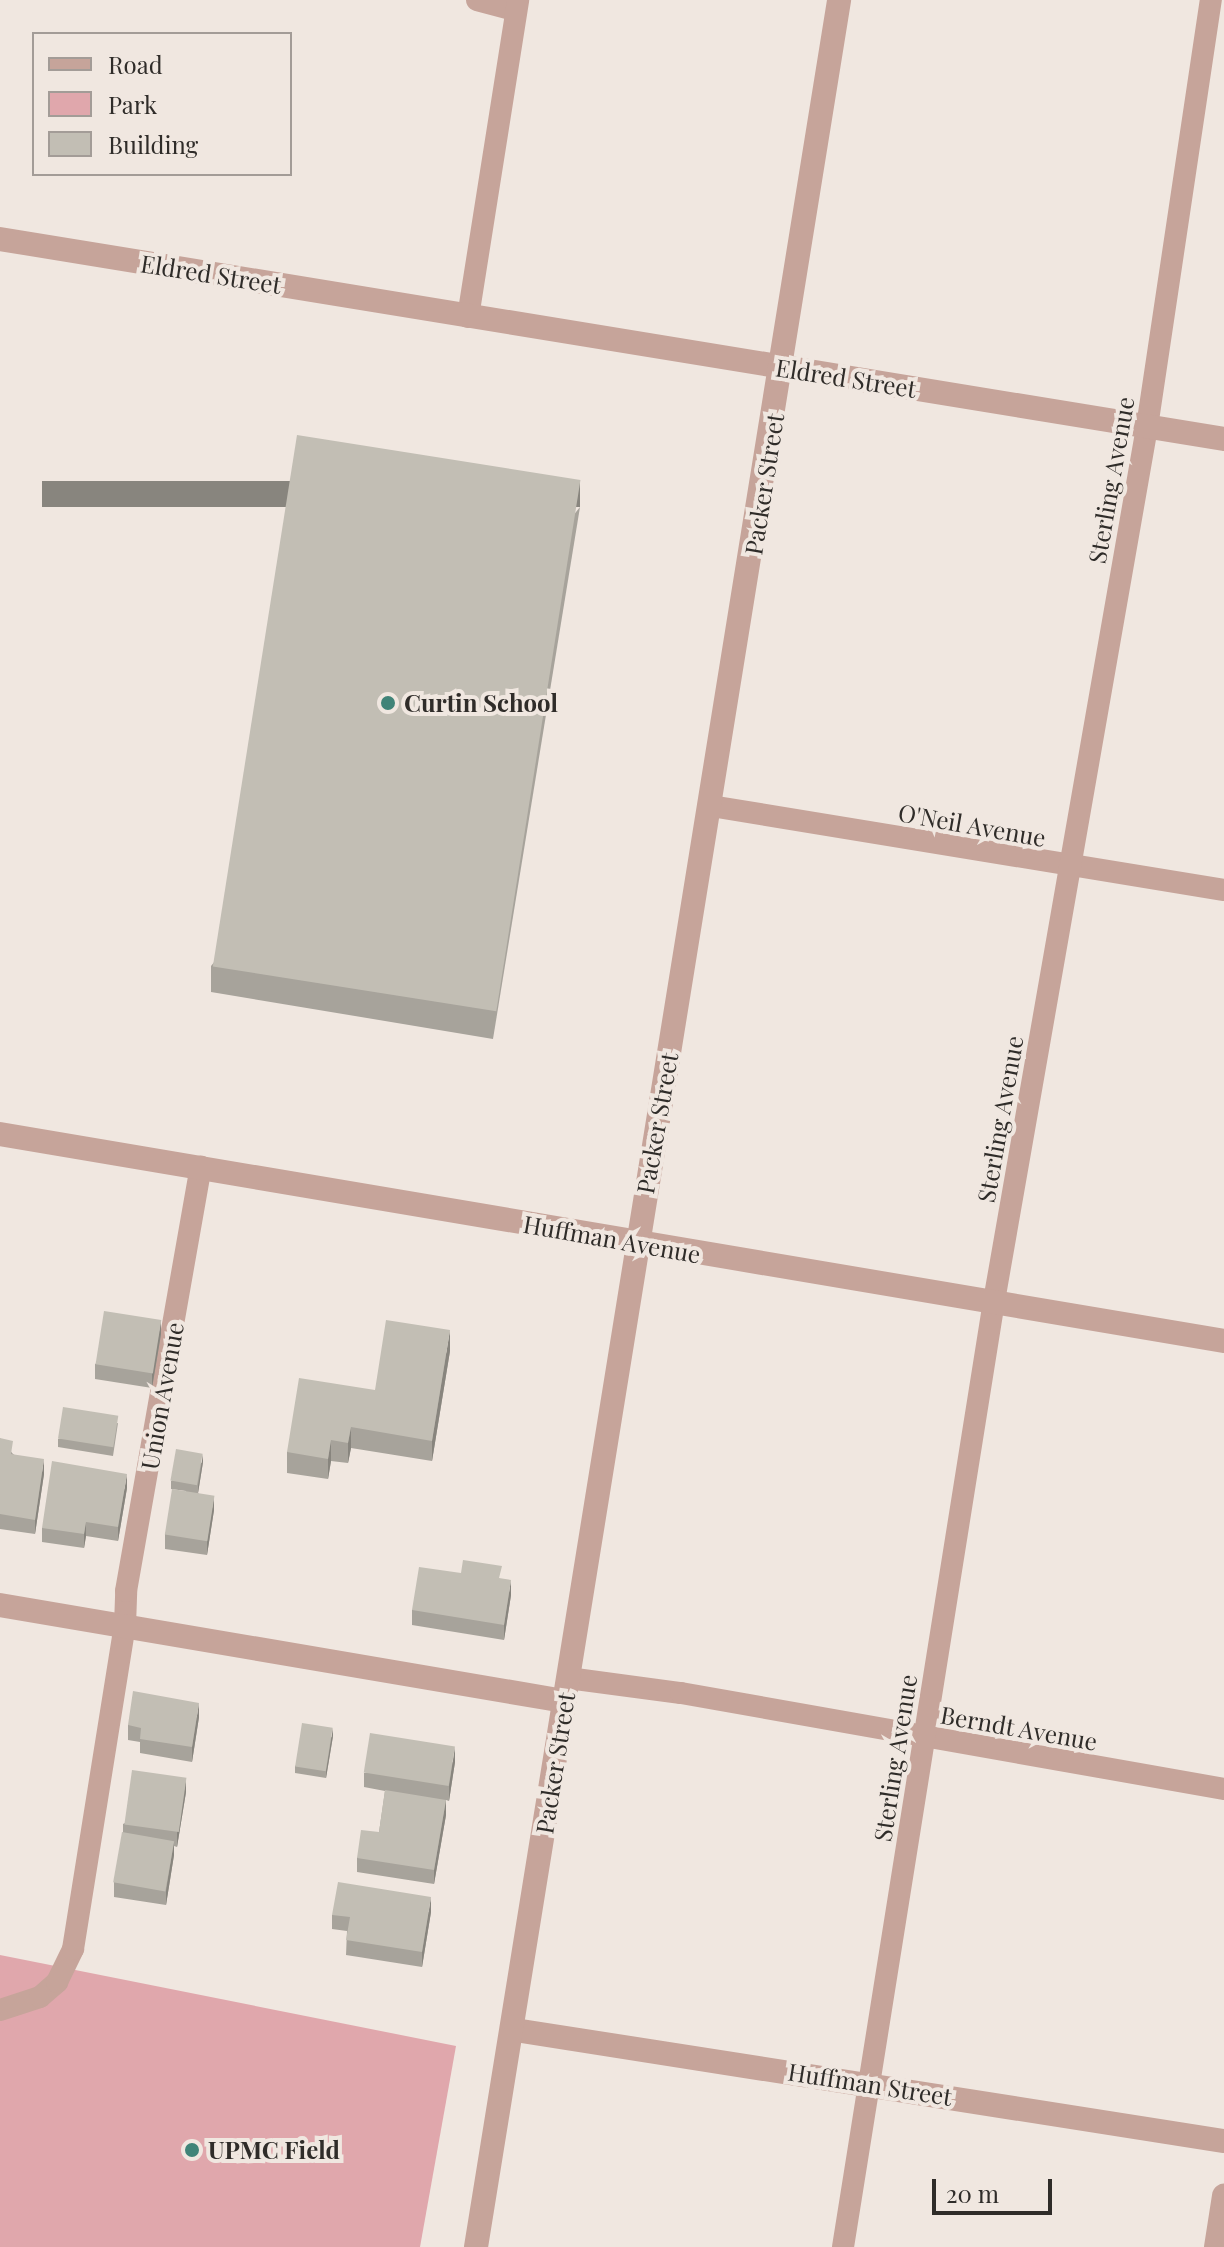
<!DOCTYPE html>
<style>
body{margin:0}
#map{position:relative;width:1224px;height:2247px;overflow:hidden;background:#f0e7e0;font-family:"Playfair Display",serif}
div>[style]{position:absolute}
.green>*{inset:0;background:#e0a7ac}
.service>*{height:22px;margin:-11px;padding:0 11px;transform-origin:11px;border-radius:11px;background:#c6a49a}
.minor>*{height:24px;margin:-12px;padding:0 12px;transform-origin:12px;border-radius:12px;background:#c6a49a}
.wall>*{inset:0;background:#a7a39b}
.shaded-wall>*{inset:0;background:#88857e;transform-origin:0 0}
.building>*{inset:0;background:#c2beb4;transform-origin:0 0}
.dots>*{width:22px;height:22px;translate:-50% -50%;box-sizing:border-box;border:4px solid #f0e7e0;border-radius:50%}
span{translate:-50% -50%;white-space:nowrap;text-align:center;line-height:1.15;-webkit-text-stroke:8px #f0e7e0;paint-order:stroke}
.street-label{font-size:24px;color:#2f2c29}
.poi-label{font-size:24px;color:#2f2c29;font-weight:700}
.left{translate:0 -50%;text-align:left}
.legend{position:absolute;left:32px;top:32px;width:260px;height:144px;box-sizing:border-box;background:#f0e7e0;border:2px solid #a39c97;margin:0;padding:10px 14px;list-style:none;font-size:24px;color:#2f2c29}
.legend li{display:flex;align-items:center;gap:16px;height:40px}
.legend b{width:40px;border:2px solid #a39c97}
.scale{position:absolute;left:932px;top:2179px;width:120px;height:36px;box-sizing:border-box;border:4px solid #2f2c29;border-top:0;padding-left:10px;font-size:24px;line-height:28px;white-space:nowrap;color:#2f2c29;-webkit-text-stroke:6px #f0e7e0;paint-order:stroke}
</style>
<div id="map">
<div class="green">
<div style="clip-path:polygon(0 1955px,456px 2046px,420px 2247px,0 2247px)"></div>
</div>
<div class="service">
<div style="left:477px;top:0;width:39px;rotate:15deg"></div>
<div style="left:468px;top:317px;width:321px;rotate:-81deg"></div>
<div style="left:711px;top:806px;width:520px;rotate:9.3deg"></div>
<div style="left:568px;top:1678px;width:114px;rotate:7.6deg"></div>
<div style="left:681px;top:1693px;width:551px;rotate:10.03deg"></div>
<div style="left:0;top:2010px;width:42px;rotate:-18deg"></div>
<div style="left:40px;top:1997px;width:23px;rotate:-41deg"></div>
<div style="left:57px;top:1982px;width:37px;rotate:-64deg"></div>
<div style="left:73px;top:1949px;width:327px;rotate:-80.9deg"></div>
<div style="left:125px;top:1626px;width:35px;rotate:-88deg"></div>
<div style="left:126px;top:1591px;width:431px;rotate:-80deg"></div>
<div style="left:843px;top:2247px;width:958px;rotate:-80.93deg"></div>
<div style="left:994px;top:1301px;width:887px;rotate:-80.07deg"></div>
<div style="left:1147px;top:427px;width:432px;rotate:-81.5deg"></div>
</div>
<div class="minor">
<div style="left:0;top:239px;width:1240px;rotate:9.28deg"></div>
<div style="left:0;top:1134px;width:1241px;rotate:9.6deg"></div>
<div style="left:0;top:1605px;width:572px;rotate:9.66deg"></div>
<div style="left:515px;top:2030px;width:718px;rotate:8.9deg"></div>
<div style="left:476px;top:2247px;width:2276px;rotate:-80.82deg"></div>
<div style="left:1216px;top:2247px;width:52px;rotate:-81.1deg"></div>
</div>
<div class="wall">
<div style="clip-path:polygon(580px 507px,493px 1039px,211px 992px,211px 966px)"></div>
<div style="clip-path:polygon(161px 1334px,152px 1388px,95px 1379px,95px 1364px)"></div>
<div style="clip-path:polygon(450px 1351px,432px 1461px,351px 1448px,348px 1463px,331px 1461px,328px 1479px,287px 1473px,287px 1452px,375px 1390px)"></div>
<div style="clip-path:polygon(118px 1423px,113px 1456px,58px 1447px,58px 1439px)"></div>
<div style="clip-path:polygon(0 1438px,13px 1454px,44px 1474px,35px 1534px,0 1529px)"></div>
<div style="clip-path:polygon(203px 1462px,198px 1493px,214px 1510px,207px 1555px,165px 1549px,165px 1534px,186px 1491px,171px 1489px,171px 1481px)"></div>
<div style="clip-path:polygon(127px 1488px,118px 1541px,86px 1536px,84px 1548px,42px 1542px,42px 1528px)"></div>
<div style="clip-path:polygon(502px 1579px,511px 1595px,504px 1640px,412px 1625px,412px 1610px)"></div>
<div style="clip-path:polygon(199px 1717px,192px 1762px,140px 1753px,140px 1742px,128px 1740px,128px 1725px)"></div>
<div style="clip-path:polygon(333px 1736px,326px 1778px,295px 1773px,295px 1766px)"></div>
<div style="clip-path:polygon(455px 1762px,449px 1801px,446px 1800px,446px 1815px,434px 1884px,357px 1872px,357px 1858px,379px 1832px,385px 1791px,364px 1787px,364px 1773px)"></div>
<div style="clip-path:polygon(186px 1792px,177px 1847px,174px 1846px,174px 1855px,166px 1905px,114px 1897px,114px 1882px,123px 1833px,123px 1824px)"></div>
<div style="clip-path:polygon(431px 1912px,422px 1967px,346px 1955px,347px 1931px,332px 1929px,332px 1915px)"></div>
</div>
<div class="shaded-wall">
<div style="left:580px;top:481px;width:26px;height:538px;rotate:90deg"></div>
<div style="clip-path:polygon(161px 1320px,161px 1334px,152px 1388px,152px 1373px)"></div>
<div style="clip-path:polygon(450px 1330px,450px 1351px,432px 1461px,432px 1441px)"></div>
<div style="clip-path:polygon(351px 1427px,351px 1448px,348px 1463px,348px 1443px)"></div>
<div style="clip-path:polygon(331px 1440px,331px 1461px,328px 1479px,328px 1459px)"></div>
<div style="clip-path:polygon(203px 1454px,203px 1462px,198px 1493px,198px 1486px)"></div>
<div style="clip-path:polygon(44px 1459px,44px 1474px,35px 1534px,35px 1520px)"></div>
<div style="clip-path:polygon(127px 1474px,127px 1488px,118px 1541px,118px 1527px)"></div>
<div style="clip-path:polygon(214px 1496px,214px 1510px,207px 1555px,207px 1541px)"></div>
<div style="clip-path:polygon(86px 1522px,86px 1536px,84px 1548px,84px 1534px)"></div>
<div style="clip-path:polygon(511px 1580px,511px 1595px,504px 1640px,504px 1625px)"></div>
<div style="clip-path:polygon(199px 1703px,199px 1717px,192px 1762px,192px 1747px)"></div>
<div style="clip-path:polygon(333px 1728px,333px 1736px,326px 1778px,326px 1771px)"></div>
<div style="clip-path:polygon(455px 1747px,455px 1762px,449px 1801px,449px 1786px)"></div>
<div style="clip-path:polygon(186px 1778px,186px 1792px,177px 1847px,177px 1833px)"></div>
<div style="clip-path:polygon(446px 1800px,446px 1815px,434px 1884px,434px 1870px)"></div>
<div style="clip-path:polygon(174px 1841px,174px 1855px,166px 1905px,166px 1891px)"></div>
<div style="clip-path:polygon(431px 1897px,431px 1912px,422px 1967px,422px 1952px)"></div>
</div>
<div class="building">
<div style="left:297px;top:435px;width:287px;height:538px;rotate:9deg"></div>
<div style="left:104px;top:1311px;width:58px;height:54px;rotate:9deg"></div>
<div style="clip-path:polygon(386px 1320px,450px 1330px,432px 1441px,351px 1427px,348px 1443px,331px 1440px,328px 1459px,287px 1452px,299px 1378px,375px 1390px)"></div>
<div style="left:63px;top:1407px;width:56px;height:32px;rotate:9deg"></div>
<div style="clip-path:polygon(0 1438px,13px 1441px,11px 1454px,44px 1459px,35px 1520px,0 1514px)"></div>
<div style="left:176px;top:1449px;width:27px;height:32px;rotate:10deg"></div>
<div style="clip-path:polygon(52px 1461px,127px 1474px,118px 1527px,86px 1522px,84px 1534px,42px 1528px)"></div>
<div style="left:172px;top:1489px;width:43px;height:46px;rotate:9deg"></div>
<div style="clip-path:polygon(463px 1560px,502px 1566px,499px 1578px,511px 1580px,504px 1625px,412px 1610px,419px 1567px,461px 1573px)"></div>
<div style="clip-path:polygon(133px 1691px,199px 1703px,192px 1747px,140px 1739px,141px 1728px,128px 1725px)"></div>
<div style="left:302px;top:1723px;width:31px;height:44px;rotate:9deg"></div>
<div style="left:370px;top:1733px;width:86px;height:40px;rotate:9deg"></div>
<div style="left:132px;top:1770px;width:55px;height:55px;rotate:8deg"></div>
<div style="clip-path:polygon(385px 1790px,446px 1800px,434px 1870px,357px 1858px,361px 1830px,379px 1832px)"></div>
<div style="left:122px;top:1832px;width:53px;height:51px;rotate:10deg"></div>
<div style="clip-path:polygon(338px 1882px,431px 1897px,422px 1952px,346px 1940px,350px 1917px,332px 1915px)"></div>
</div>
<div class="dots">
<div style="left:388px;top:703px;background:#408478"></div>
<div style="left:192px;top:2150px;background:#408478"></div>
</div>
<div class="street-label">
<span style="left:211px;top:274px;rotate:9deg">Eldred Street</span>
<span style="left:846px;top:378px;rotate:9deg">Eldred Street</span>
<span style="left:1111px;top:480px;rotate:-80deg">Sterling Avenue</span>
<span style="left:764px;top:484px;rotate:-81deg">Packer Street</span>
<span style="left:972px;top:825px;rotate:10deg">O'Neil Avenue</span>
<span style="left:1000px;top:1119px;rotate:-80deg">Sterling Avenue</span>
<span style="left:657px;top:1123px;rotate:-80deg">Packer Street</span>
<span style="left:612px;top:1239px;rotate:10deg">Huffman Avenue</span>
<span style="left:162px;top:1396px;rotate:-80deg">Union Avenue</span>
<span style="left:1019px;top:1728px;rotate:10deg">Berndt Avenue</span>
<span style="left:895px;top:1758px;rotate:-81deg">Sterling Avenue</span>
<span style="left:555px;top:1763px;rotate:-81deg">Packer Street</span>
<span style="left:870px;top:2084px;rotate:9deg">Huffman Street</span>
</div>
<div class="poi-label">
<span class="left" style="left:404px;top:703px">Curtin School</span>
<span class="left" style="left:208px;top:2150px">UPMC Field</span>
</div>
<ul class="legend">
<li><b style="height:10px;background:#c6a49a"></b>Road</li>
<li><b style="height:22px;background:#e0a7ac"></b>Park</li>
<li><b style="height:22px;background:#c2beb4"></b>Building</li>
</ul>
<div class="scale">20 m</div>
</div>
